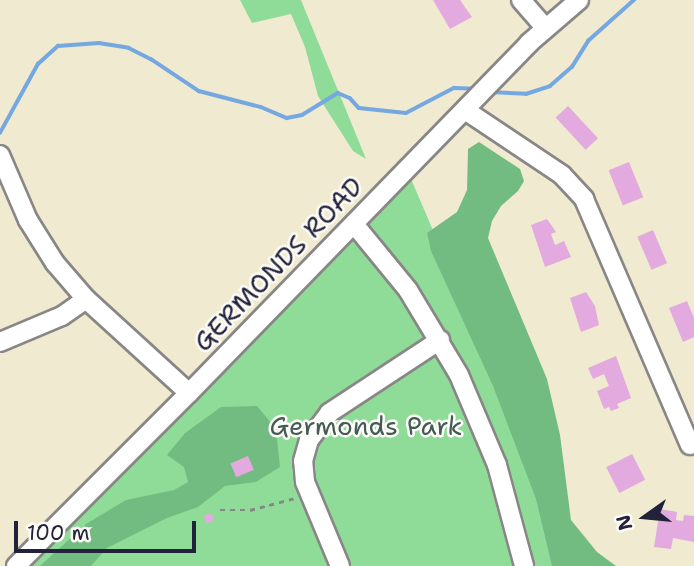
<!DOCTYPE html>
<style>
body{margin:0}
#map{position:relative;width:694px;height:566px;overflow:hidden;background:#f0ead1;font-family:"Shantell Sans",sans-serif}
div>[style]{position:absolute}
.green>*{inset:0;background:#8fdc99}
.forest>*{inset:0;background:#73bc81}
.stream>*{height:3.5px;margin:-1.75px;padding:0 1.75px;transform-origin:1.75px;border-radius:1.75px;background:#75a8e1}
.building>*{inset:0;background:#e2aadf;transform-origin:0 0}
.path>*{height:2.5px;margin-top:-1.25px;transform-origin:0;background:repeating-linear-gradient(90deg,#898686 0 5px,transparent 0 10px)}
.roads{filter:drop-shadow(2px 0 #898686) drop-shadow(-2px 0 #898686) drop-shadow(0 2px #898686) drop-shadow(0 -2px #898686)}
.minor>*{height:18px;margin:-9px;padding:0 9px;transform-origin:9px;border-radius:9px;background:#fff}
span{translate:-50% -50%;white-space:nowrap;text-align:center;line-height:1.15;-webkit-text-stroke:5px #fdfcf7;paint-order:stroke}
.street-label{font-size:26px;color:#22223b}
.park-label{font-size:26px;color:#435a57}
.north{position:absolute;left:610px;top:482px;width:70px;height:70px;-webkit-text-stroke:5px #fdfcf7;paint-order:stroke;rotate:255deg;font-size:19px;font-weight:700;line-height:28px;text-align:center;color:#22223b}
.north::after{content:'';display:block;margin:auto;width:24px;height:32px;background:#22223b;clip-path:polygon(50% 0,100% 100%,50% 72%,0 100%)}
.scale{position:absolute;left:14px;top:521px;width:182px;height:32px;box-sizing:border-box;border:4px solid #22223b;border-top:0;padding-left:9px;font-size:21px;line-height:24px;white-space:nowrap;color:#22223b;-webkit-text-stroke:5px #fdfcf7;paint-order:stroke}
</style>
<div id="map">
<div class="green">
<div style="clip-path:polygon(240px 0,301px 0,366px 159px,353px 151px,318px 96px,305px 47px,291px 14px,252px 23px)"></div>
<div style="clip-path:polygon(411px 179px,577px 566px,30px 566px,209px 386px)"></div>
</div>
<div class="forest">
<div style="clip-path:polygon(479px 142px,520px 169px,524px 181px,518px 191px,501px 206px,492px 221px,488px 238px,547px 379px,560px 435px,571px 520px,597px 552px,616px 566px,552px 566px,536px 499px,493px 386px,431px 251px,427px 233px,457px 212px,467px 190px,468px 149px)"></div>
<div style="clip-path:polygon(257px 406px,276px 429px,280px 467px,256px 482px,225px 486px,198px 507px,167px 518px,107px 548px,91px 566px,40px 566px,86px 524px,126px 500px,174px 490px,188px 482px,184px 467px,167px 455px,185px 433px,221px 407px)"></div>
</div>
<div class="stream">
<div style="left:491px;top:92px;width:35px;rotate:3deg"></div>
<div style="left:526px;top:94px;width:25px;rotate:-18deg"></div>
<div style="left:550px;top:86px;width:29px;rotate:-41deg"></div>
<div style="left:572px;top:67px;width:31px;rotate:-58deg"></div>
<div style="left:588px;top:41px;width:62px;rotate:-41.7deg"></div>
<div style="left:0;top:133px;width:79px;rotate:-61.2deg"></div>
<div style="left:38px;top:64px;width:27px;rotate:-42deg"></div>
<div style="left:58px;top:46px;width:41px;rotate:-4.2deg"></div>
<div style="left:99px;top:43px;width:30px;rotate:9deg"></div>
<div style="left:129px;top:48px;width:25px;rotate:27deg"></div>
<div style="left:151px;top:59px;width:58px;rotate:33.7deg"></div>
<div style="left:199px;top:91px;width:64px;rotate:14.5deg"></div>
<div style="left:261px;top:107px;width:28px;rotate:23deg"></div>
<div style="left:287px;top:118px;width:15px;rotate:-11deg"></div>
<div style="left:302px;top:115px;width:42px;rotate:-31.4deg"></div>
<div style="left:338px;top:93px;width:13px;rotate:23deg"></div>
<div style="left:350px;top:98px;width:13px;rotate:48deg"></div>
<div style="left:359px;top:108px;width:47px;rotate:6.1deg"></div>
<div style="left:406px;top:113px;width:54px;rotate:-27.5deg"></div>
<div style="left:454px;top:88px;width:23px;rotate:2deg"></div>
</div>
<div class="building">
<div style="clip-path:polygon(433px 0,460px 0,472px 17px,450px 29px)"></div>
<div style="left:568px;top:106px;width:44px;height:17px;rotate:47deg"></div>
<div style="left:629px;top:162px;width:38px;height:22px;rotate:68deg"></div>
<div style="clip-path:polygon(547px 219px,556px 232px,551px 234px,555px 245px,564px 241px,571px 257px,545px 267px,531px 225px)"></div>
<div style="left:653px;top:230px;width:36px;height:17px;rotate:67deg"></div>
<div style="clip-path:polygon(586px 292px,595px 306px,599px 325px,581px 332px,570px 298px)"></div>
<div style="clip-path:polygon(687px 301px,694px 318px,694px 337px,683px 342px,669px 308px)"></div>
<div style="clip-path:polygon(616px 356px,631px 398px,617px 404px,619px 408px,611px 411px,609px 407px,604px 409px,597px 391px,609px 386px,604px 374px,593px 379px,588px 368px)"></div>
<div style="left:632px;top:454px;width:29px;height:29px;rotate:63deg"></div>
<div style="left:248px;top:456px;width:15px;height:19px;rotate:67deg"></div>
<div style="clip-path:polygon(660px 509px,677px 512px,676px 520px,683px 521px,684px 515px,694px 516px,694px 542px,673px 538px,671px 549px,654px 547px)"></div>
<div style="left:211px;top:513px;width:8px;height:8px;rotate:67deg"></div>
</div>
<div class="path">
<div style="left:220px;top:510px;width:30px"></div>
<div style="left:250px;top:510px;width:47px;rotate:-14.9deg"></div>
</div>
<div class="roads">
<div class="minor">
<div style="left:521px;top:0;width:37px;rotate:49deg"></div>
<div style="left:465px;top:110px;width:117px;rotate:33.8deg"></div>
<div style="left:562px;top:175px;width:33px;rotate:47deg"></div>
<div style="left:584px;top:199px;width:268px;rotate:66.7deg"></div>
<div style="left:0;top:155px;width:71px;rotate:66.7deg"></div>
<div style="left:28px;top:220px;width:51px;rotate:57.9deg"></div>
<div style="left:55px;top:263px;width:48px;rotate:49.3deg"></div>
<div style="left:86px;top:299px;width:139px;rotate:42.4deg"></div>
<div style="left:354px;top:224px;width:85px;rotate:50.7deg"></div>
<div style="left:408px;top:290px;width:99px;rotate:59deg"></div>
<div style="left:459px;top:375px;width:98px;rotate:67.1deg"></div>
<div style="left:497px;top:465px;width:105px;rotate:75deg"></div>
<div style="left:0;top:342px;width:67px;rotate:-22.8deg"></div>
<div style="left:62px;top:316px;width:29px;rotate:-35deg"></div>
<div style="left:16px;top:566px;width:245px;rotate:-45deg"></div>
<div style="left:189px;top:393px;width:488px;rotate:-45.8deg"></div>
<div style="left:529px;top:43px;width:66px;rotate:-40.7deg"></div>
<div style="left:340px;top:566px;width:91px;rotate:-112.6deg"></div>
<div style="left:305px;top:482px;width:21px;rotate:-95deg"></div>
<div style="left:303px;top:461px;width:22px;rotate:-74deg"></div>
<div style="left:309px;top:440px;width:34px;rotate:-53deg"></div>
<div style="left:329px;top:413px;width:133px;rotate:-33.3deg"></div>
</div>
</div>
<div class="street-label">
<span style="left:278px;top:264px;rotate:-46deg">GERMONDS ROAD</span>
</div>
<div class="park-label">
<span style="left:366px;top:426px">Germonds Park</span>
</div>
<div class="north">N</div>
<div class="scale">100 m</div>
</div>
